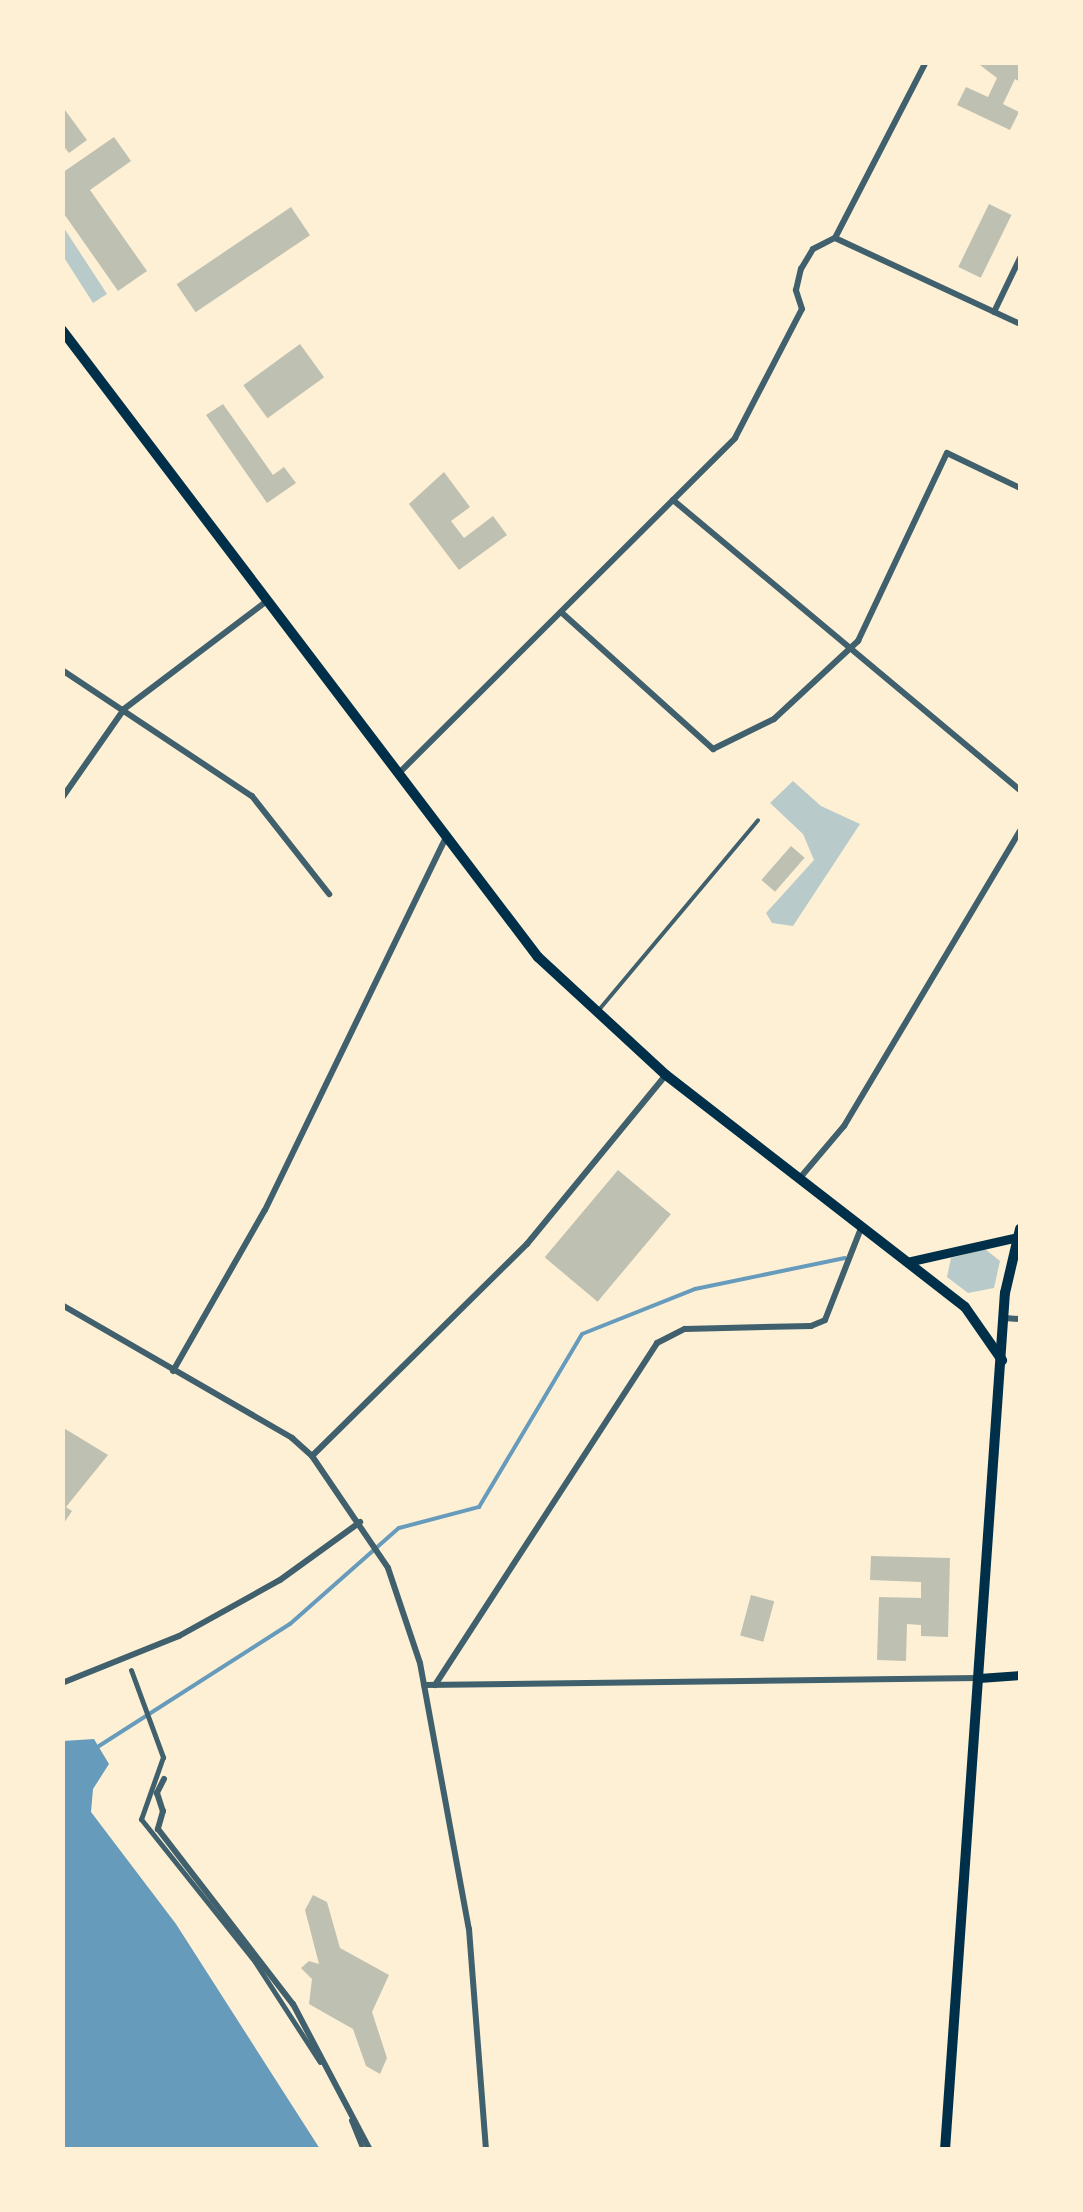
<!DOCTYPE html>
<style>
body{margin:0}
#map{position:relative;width:1083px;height:2212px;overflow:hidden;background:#fdf0d5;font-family:"IBM Plex Sans",sans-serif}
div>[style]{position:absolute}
.green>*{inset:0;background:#b9caca}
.water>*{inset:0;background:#669bbc}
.stream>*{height:4px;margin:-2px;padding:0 2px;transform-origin:2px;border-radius:2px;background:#669bbc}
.building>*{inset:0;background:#bec0b2;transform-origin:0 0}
.service>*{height:4px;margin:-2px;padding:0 2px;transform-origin:2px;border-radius:2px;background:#3f606c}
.pedestrian>*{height:5px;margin:-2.5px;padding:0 2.5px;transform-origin:2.5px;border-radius:2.5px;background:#3f606c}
.minor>*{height:6px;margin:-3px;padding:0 3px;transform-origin:3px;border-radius:3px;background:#3f606c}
.secondary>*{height:9px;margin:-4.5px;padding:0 4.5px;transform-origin:4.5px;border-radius:4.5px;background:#003049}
.primary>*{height:10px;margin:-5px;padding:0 5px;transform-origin:5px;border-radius:5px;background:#003049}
span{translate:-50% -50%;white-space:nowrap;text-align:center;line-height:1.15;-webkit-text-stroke:9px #fdf0d5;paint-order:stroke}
.frame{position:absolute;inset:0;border:65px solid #fdf0d5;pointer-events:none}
</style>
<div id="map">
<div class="green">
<div style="clip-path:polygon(62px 225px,107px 294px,93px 303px,63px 256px)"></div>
<div style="clip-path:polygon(793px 781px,821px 806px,860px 824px,793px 926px,772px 923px,766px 913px,814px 860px,803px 834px,770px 803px)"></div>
<div style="clip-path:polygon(985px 1249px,1000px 1261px,994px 1288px,968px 1293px,947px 1277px,951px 1258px)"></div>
</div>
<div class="water">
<div style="clip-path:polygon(94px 1739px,109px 1764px,93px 1789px,91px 1812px,176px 1924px,320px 2149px,63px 2149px,63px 1741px)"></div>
</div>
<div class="stream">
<div style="left:99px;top:1746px;width:227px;rotate:-32.6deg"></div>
<div style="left:290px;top:1624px;width:145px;rotate:-41.4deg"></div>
<div style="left:399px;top:1528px;width:83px;rotate:-14.7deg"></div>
<div style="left:479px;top:1507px;width:201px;rotate:-59.2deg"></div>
<div style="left:582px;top:1334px;width:122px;rotate:-21.7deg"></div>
<div style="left:695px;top:1289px;width:153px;rotate:-11.7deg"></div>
</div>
<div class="building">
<div style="clip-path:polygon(976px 62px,1020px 64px,1020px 82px,1015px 79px,1003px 104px,1019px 112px,1010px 130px,957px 105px,966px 87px,988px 97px,997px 78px)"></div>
<div style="clip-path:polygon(62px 106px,87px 140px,69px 153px,62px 144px)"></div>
<div style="clip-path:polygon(114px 137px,131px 161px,90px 190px,147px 271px,118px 291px,62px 211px,62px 173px)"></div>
<div style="left:989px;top:204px;width:25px;height:70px;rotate:26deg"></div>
<div style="left:291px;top:207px;width:34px;height:138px;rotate:56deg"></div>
<div style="left:300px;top:344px;width:41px;height:70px;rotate:54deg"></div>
<div style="clip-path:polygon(223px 404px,273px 475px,284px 467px,296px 483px,267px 503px,206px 415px)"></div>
<div style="clip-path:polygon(444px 472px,470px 507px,451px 521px,464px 538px,493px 516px,507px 535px,459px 570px,409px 504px)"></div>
<div style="left:791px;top:846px;width:18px;height:45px;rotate:41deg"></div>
<div style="left:618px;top:1170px;width:69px;height:114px;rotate:40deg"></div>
<div style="clip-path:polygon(62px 1427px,108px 1455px,66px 1507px,72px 1511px,62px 1526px)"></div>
<div style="clip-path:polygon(871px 1556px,950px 1558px,948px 1637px,921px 1636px,921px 1625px,907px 1624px,906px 1661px,877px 1660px,879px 1597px,921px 1598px,921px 1582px,870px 1580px)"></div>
<div style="left:751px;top:1595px;width:24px;height:42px;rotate:15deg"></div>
<div style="clip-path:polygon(313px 1895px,327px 1902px,340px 1948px,389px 1975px,372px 2012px,387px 2058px,380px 2074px,366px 2066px,353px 2029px,309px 2004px,312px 1979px,301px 1968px,309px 1961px,319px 1964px,305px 1910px)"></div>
</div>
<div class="service">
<div style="left:598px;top:1011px;width:249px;rotate:-50deg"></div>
</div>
<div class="pedestrian">
<div style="left:131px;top:1670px;width:93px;rotate:69.8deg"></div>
<div style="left:163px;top:1757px;width:66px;rotate:109.5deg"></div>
<div style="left:141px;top:1819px;width:183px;rotate:51.4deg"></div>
<div style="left:255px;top:1962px;width:119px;rotate:57deg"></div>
<div style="left:351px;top:2120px;width:32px;rotate:68deg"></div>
</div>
<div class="minor">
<div style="left:835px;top:238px;width:204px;rotate:24.9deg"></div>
<div style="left:994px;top:312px;width:60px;rotate:-64.3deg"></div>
<div style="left:673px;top:500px;width:452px;rotate:39.9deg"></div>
<div style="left:561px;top:612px;width:205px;rotate:42deg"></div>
<div style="left:713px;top:749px;width:68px;rotate:-26.2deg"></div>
<div style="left:774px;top:719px;width:115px;rotate:-42.9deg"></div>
<div style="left:858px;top:641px;width:208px;rotate:-64.7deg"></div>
<div style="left:947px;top:453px;width:81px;rotate:25.6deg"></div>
<div style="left:62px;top:670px;width:228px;rotate:33.6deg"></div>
<div style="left:252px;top:796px;width:125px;rotate:51.8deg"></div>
<div style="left:398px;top:774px;width:476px;rotate:-44.9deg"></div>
<div style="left:735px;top:438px;width:145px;rotate:-62.6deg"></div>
<div style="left:802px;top:309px;width:20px;rotate:-108deg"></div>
<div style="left:796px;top:290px;width:22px;rotate:-77deg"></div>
<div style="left:801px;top:269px;width:23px;rotate:-59deg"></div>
<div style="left:813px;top:249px;width:25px;rotate:-27deg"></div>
<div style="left:835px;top:238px;width:198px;rotate:-62.7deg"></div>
<div style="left:62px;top:798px;width:108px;rotate:-55.1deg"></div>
<div style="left:124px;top:709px;width:176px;rotate:-37.1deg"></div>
<div style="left:799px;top:1179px;width:70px;rotate:-49.7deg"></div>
<div style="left:844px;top:1126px;width:344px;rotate:-59.2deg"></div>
<div style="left:62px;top:1305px;width:266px;rotate:30deg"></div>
<div style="left:292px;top:1438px;width:27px;rotate:42deg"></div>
<div style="left:312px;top:1456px;width:135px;rotate:55.8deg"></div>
<div style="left:388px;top:1568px;width:100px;rotate:71.4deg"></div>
<div style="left:420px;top:1663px;width:270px;rotate:79.6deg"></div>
<div style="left:469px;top:1929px;width:222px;rotate:85.6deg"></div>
<div style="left:1004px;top:1318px;width:16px;rotate:4deg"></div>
<div style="left:173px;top:1371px;width:185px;rotate:-60.3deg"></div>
<div style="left:265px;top:1210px;width:414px;rotate:-64.1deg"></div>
<div style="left:312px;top:1456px;width:302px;rotate:-44.6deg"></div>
<div style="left:527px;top:1244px;width:219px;rotate:-50.6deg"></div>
<div style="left:62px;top:1683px;width:126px;rotate:-21.9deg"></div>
<div style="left:179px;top:1636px;width:115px;rotate:-29deg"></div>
<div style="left:280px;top:1580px;width:99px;rotate:-35.9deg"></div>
<div style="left:424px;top:1685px;width:554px;rotate:-0.72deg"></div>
<div style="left:435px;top:1685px;width:408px;rotate:-57deg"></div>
<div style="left:657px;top:1343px;width:31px;rotate:-27deg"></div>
<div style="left:685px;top:1329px;width:126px;rotate:-1.4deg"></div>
<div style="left:811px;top:1326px;width:15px;rotate:-23deg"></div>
<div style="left:825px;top:1320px;width:99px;rotate:-68.6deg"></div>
<div style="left:164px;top:1779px;width:16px;rotate:117deg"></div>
<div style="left:157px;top:1793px;width:19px;rotate:72deg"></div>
<div style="left:163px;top:1811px;width:19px;rotate:106deg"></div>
<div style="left:158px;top:1829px;width:221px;rotate:52.4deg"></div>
<div style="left:293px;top:2004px;width:165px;rotate:62.2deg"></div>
</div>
<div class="secondary">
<div style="left:907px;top:1262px;width:114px;rotate:-12.7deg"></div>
<div style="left:979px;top:1678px;width:41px;rotate:-4.2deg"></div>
</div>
<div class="primary">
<div style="left:62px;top:330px;width:787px;rotate:52.8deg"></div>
<div style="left:538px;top:957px;width:174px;rotate:42.7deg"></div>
<div style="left:666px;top:1075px;width:378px;rotate:37.8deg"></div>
<div style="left:965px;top:1307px;width:65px;rotate:55.1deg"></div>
<div style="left:945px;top:2150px;width:859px;rotate:-86deg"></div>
<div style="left:1005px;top:1293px;width:66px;rotate:-76.8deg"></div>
</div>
<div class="frame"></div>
</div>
